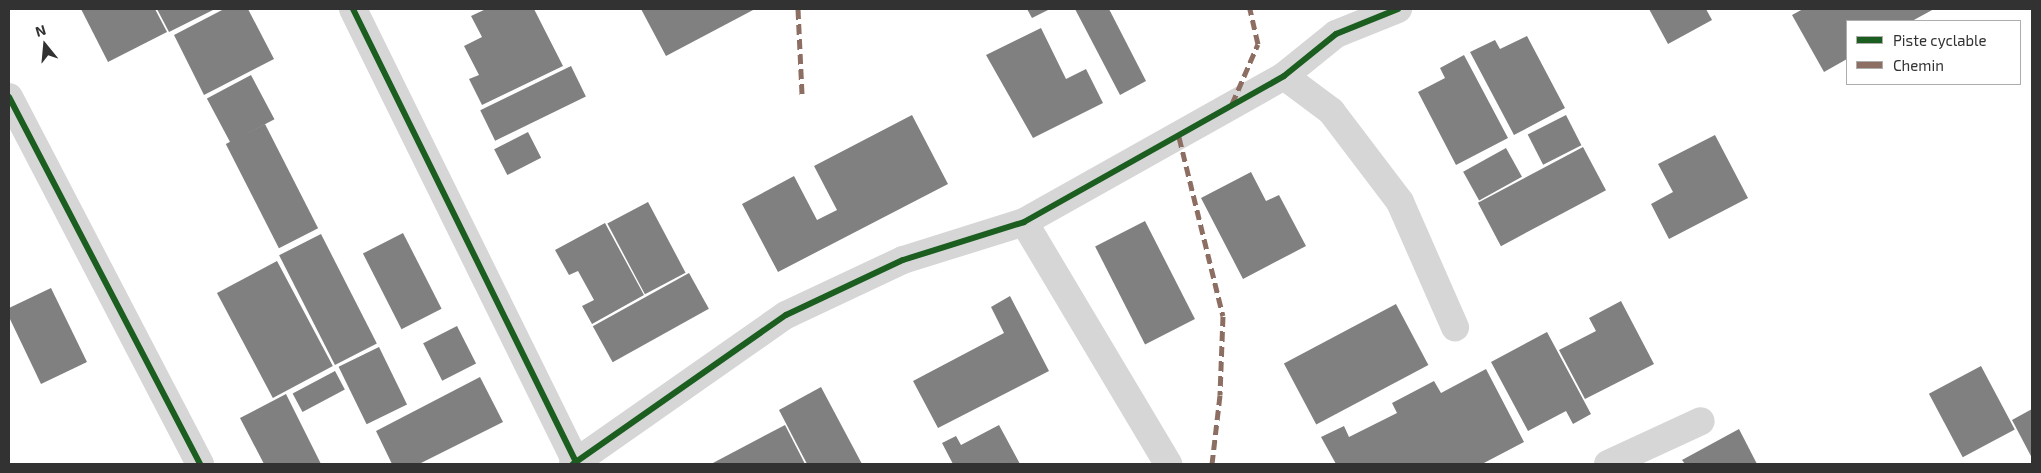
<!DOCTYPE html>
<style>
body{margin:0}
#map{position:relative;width:2041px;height:473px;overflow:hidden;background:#fff;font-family:"Exo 2",sans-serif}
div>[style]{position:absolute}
.building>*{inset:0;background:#808080;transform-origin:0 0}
.minor>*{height:28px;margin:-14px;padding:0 14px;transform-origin:14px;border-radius:14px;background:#d6d6d6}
.quiet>*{height:5px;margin-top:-2.5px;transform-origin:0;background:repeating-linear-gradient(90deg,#8d6e63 0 10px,transparent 0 15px)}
.cycleway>*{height:6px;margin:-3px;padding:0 3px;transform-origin:3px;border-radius:3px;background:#1b5e20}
span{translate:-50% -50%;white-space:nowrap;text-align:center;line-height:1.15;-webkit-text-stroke:5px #fff;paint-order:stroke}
.frame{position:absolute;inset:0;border:10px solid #323232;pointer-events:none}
.legend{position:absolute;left:1846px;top:20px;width:175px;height:65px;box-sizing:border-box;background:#fff;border:1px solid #adadad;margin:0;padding:6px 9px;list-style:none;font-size:15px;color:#323232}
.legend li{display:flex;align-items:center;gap:10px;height:25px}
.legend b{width:25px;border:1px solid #adadad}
.north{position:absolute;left:20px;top:20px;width:50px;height:50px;-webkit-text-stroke:4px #fff;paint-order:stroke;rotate:343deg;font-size:14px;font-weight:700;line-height:20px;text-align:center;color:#323232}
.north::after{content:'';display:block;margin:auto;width:18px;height:22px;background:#323232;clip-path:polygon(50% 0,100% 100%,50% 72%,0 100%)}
</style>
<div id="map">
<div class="building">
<div style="clip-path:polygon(81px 9px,155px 9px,167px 32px,108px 62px)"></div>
<div style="clip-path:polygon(157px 9px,215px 9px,169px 32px)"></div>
<div style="clip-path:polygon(224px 9px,248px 9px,274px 59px,204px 95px,174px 35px)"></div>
<div style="clip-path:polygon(486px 9px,534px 9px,563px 66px,482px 105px,469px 79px,479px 75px,464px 46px,482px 37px,471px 16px)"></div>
<div style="clip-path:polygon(641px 9px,755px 9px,666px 56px)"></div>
<div style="clip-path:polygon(1027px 9px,1050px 9px,1032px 18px)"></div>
<div style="clip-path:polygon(1075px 9px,1109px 9px,1146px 81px,1120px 95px)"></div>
<div style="clip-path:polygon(1649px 9px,1706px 9px,1712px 20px,1668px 44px)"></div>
<div style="clip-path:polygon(1803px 9px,1934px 9px,1912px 21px,1847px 21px,1847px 59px,1824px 72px,1792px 15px)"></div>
<div style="clip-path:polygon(1041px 28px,1066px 79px,1086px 69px,1103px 103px,1033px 138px,986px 55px)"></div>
<div style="clip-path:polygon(1527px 36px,1565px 108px,1514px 135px,1470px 52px,1495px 40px,1500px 49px)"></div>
<div style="clip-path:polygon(1464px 55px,1508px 138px,1456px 165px,1418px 92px,1445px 78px,1440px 68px)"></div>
<div style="left:571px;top:66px;width:34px;height:101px;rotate:64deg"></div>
<div style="left:251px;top:75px;width:50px;height:50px;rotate:62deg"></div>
<div style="clip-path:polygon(912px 115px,948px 184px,778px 272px,742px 204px,794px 176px,817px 220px,837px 210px,814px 166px)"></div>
<div style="left:1566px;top:115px;width:34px;height:43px;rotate:63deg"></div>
<div style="left:265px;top:124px;width:117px;height:44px;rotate:63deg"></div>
<div style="left:528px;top:132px;width:29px;height:38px;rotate:63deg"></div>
<div style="clip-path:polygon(1715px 135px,1748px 198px,1669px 239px,1651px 204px,1673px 192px,1658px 164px)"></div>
<div style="left:1583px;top:147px;width:49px;height:119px;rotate:62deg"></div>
<div style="left:1506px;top:148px;width:33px;height:49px;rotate:61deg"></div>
<div style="clip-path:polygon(1251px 172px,1266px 201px,1279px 195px,1306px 246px,1243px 279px,1201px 198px)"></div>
<div style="left:648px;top:202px;width:80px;height:46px;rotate:62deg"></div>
<div style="left:1145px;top:221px;width:110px;height:56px;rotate:63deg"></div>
<div style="clip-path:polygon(605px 223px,644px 295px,592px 324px,582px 306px,594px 300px,578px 271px,569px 275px,555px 250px)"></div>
<div style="left:403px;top:233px;width:85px;height:45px;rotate:63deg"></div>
<div style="left:321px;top:234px;width:123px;height:47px;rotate:63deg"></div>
<div style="left:277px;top:261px;width:119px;height:68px;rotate:62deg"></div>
<div style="left:689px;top:273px;width:41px;height:110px;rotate:61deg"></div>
<div style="clip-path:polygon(51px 288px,87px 362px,41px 384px,9px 317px,9px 308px)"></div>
<div style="clip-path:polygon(1010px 296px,1049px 371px,938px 428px,913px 381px,1004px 333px,991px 307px)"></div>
<div style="clip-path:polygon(1621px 301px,1654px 364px,1585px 399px,1559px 350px,1596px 331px,1589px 318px)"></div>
<div style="left:1396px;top:304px;width:69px;height:127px;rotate:62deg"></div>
<div style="left:457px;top:326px;width:42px;height:38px;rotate:63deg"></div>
<div style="clip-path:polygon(1547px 332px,1591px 414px,1573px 424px,1566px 411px,1528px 431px,1491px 362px)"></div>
<div style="left:379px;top:347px;width:64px;height:45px;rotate:64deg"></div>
<div style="left:1981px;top:366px;width:72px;height:59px;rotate:62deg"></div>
<div style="clip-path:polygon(1486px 369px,1524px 442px,1482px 464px,1336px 464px,1321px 437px,1344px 426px,1349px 437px,1397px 413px,1392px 403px,1434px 381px,1441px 393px)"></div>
<div style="left:335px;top:371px;width:21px;height:48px;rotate:62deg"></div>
<div style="clip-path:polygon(480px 377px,503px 422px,419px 464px,392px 464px,376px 431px)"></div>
<div style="clip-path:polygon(821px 387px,862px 464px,807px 464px,779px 410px)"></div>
<div style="clip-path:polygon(286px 394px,321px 464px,264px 464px,240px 418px)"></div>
<div style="clip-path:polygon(2032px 409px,2032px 458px,2012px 420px)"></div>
<div style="clip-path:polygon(785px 425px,805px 464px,711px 464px)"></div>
<div style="clip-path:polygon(999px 425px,1020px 464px,953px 464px,942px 443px,956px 436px,961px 445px)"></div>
<div style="clip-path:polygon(1739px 429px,1757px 464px,1685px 464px,1682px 460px)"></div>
</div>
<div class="minor">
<div style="left:353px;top:9px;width:507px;rotate:63.79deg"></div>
<div style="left:1284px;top:76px;width:59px;rotate:36.7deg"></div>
<div style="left:1331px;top:111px;width:114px;rotate:52.8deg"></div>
<div style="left:1400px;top:202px;width:137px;rotate:66.3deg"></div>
<div style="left:9px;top:97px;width:414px;rotate:62.5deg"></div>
<div style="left:1024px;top:222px;width:282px;rotate:59.2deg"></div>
<div style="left:573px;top:464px;width:260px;rotate:-35deg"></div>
<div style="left:786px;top:315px;width:129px;rotate:-25.2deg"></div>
<div style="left:903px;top:260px;width:127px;rotate:-17.4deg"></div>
<div style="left:1024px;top:222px;width:298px;rotate:-29.3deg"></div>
<div style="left:1284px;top:76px;width:67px;rotate:-38.9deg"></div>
<div style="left:1336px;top:34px;width:67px;rotate:-22deg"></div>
<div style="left:1608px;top:464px;width:102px;rotate:-24.8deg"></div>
</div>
<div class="quiet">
<div style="left:798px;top:9px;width:86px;rotate:87.3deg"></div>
<div style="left:1232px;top:104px;width:65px;rotate:-66.6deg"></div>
<div style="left:1258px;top:44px;width:36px;rotate:-103deg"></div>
<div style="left:1179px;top:137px;width:184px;rotate:76.2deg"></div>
<div style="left:1223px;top:316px;width:79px;rotate:92.2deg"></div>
<div style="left:1220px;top:395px;width:69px;rotate:96.6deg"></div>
</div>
<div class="cycleway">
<div style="left:353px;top:9px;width:507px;rotate:63.79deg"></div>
<div style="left:9px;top:97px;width:414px;rotate:62.5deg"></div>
<div style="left:573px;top:464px;width:260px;rotate:-35deg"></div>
<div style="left:786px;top:315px;width:129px;rotate:-25.2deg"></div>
<div style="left:903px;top:260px;width:127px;rotate:-17.4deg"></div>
<div style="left:1024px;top:222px;width:298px;rotate:-29.3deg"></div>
<div style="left:1284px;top:76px;width:67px;rotate:-38.9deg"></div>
<div style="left:1336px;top:34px;width:67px;rotate:-22deg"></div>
</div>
<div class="frame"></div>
<ul class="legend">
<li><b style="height:6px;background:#1b5e20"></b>Piste cyclable</li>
<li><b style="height:6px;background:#8d6e63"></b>Chemin</li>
</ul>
<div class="north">N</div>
</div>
